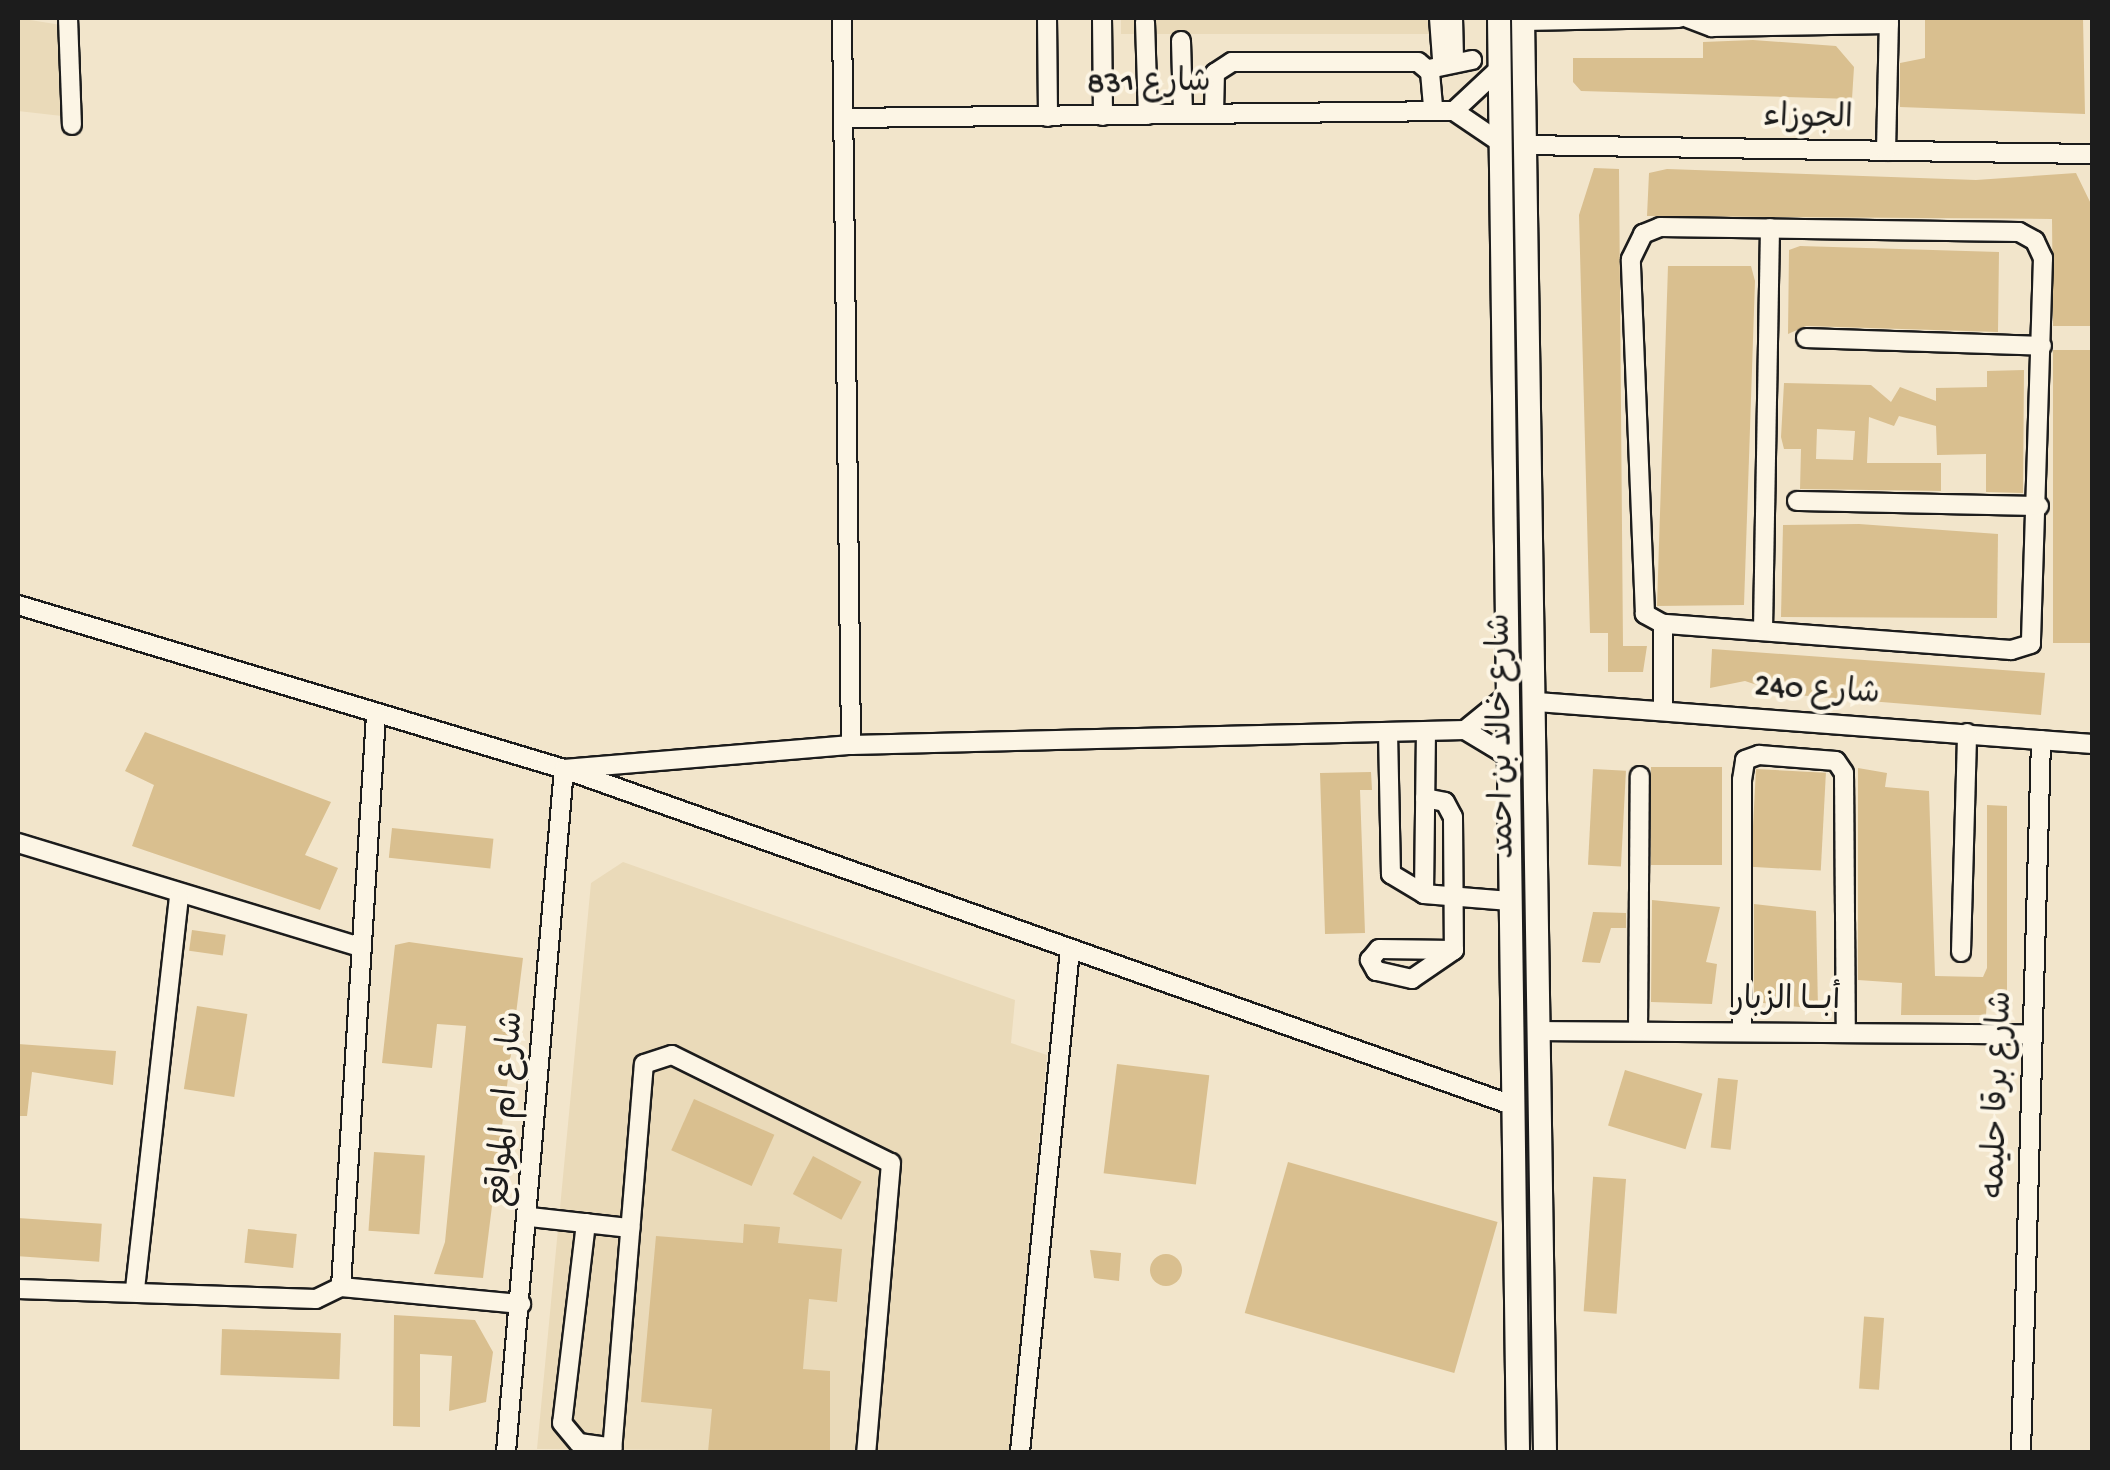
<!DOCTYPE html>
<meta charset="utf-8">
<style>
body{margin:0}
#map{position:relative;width:2110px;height:1470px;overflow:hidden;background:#f2e5cb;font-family:"Gochi Hand","Playpen Sans Arabic",sans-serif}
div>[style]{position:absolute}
.built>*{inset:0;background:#eadab9;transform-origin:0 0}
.building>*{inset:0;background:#d9bf8f;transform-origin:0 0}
.round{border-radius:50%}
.roads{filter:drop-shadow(2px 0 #1c1c1c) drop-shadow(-2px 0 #1c1c1c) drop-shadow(0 2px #1c1c1c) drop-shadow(0 -2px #1c1c1c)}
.minor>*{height:18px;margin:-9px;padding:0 9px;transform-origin:9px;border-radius:9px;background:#fcf5e5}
.major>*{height:22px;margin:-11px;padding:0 11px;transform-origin:11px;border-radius:11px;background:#fcf5e5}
span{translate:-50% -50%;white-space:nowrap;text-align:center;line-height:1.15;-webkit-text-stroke:8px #fcf5e5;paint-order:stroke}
.street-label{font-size:32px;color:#1c1c1c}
.frame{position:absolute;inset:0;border:20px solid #1c1c1c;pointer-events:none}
</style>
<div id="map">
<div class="built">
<div style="clip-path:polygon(18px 18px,61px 25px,62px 116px,18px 111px)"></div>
<div style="left:1121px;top:18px;width:341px;height:16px"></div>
<div style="clip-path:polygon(623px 862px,1015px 1000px,1011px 1043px,1047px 1055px,1010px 1452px,537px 1449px,591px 883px)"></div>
</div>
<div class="building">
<div style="clip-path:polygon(1925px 18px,2083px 18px,2085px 114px,1900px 107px,1900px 63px,1925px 58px)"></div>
<div style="clip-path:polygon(1753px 40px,1836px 46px,1854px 67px,1852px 99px,1581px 91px,1573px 82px,1573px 58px,1703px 58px,1703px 42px)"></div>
<div style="clip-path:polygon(1594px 168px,1619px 169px,1623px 646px,1647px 646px,1643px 672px,1608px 672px,1608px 633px,1590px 633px,1579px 215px)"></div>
<div style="clip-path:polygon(1667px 169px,1976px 180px,2076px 173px,2092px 206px,2092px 326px,2053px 326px,2052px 219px,1647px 216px,1649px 173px)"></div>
<div style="clip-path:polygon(1800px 246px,1999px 252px,1998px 332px,1806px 326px,1788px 334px,1789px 250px)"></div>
<div style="clip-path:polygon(1668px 266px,1751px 266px,1755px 281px,1744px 605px,1657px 606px)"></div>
<div style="left:2092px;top:350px;width:293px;height:39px;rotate:90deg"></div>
<div style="clip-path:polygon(evenodd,2024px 370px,2023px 493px,1986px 492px,1986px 454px,1937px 455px,1936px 426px,1899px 416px,1894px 426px,1869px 417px,1867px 463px,1941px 463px,1941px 491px,1800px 489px,1801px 449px,1784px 449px,1781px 437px,1784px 383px,1871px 385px,1891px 402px,1900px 387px,1936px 401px,1936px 388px,1987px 387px,1987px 371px,2024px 370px,1817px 429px,1855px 431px,1853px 460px,1816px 459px,1817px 429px)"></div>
<div style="clip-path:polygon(1859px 524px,1998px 534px,1997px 618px,1781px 617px,1783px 525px)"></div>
<div style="clip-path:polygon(1712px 649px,2045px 673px,2041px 715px,1784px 694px,1745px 681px,1710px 688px)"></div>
<div style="clip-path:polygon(145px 732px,331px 802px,305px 855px,338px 868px,320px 910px,132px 846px,154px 785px,125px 771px)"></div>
<div style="left:1651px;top:767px;width:71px;height:98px"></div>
<div style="clip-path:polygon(1858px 768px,1887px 773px,1885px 787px,1929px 791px,1935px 976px,1983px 977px,1987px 968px,1987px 805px,2007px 806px,2007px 998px,1987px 998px,1986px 1015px,1901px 1015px,1902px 983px,1858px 980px)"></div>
<div style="left:1593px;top:769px;width:33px;height:96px;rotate:3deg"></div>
<div style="left:1756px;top:769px;width:70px;height:98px;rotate:3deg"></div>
<div style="clip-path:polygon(1371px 772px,1372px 790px,1360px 790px,1365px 933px,1325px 934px,1320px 773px)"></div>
<div style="left:392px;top:828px;width:102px;height:30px;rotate:6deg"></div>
<div style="clip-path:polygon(1652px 900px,1720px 907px,1706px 962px,1717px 964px,1712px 1004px,1651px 1002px)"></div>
<div style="clip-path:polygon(1754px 904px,1816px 911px,1818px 1009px,1754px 1002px)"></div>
<div style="clip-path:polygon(1593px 912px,1626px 913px,1626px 928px,1611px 928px,1600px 963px,1582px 962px)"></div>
<div style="left:192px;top:930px;width:34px;height:21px;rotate:8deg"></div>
<div style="clip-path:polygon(409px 942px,523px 958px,483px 1278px,434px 1274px,445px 1242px,466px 1026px,437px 1024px,432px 1068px,382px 1063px,395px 945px)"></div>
<div style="left:197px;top:1006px;width:51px;height:84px;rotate:9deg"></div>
<div style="clip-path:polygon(18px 1044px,116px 1051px,113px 1085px,32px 1072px,27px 1116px,18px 1116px)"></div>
<div style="left:1117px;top:1064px;width:93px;height:110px;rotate:7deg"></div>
<div style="left:1625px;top:1070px;width:81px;height:58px;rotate:17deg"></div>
<div style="left:1718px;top:1078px;width:20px;height:70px;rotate:6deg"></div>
<div style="left:694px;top:1099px;width:88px;height:56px;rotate:24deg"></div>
<div style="left:374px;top:1152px;width:51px;height:79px;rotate:4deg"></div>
<div style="left:813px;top:1156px;width:55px;height:43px;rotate:28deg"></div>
<div style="left:1288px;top:1162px;width:218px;height:157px;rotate:16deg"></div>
<div style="left:1626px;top:1179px;width:135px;height:33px;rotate:94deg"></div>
<div style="left:18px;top:1218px;width:84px;height:38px;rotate:4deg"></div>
<div style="clip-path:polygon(744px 1224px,780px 1227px,778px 1243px,842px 1249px,837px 1302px,809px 1299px,803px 1369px,830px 1371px,830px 1452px,708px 1452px,712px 1409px,641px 1402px,656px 1236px,743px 1243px)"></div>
<div style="left:248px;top:1229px;width:49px;height:34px;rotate:6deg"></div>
<div style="clip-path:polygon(1090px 1250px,1121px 1253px,1119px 1281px,1094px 1278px)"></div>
<div class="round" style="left:1150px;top:1254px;width:32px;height:32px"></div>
<div style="clip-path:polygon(394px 1315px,475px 1320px,493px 1352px,486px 1402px,449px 1411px,452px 1356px,420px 1354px,420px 1427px,393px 1426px)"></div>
<div style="left:1884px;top:1318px;width:72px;height:20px;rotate:94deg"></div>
<div style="left:222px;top:1329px;width:119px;height:46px;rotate:2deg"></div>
</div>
<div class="roads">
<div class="minor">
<div style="left:68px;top:18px;width:107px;rotate:87.9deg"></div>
<div style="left:842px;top:18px;width:727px;rotate:89.29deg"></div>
<div style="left:1047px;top:18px;width:99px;rotate:89.4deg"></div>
<div style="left:1102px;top:18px;width:98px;rotate:89.4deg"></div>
<div style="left:1439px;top:18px;width:41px;rotate:85.8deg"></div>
<div style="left:1453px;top:18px;width:42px;rotate:88.6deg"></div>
<div style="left:1688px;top:18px;width:26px;rotate:21deg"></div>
<div style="left:1712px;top:27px;width:177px;rotate:-1deg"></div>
<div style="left:1523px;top:21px;width:156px;rotate:-1.1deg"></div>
<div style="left:1145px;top:22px;width:93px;rotate:88.2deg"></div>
<div style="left:1181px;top:41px;width:73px;rotate:88.4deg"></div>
<div style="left:1429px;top:69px;width:44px;rotate:-11.8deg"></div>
<div style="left:1454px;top:111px;width:63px;rotate:-43.1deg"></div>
<div style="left:1214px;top:113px;width:40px;rotate:-88.6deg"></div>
<div style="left:1215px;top:73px;width:20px;rotate:-33deg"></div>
<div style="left:1232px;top:62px;width:186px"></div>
<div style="left:1418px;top:62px;width:16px;rotate:40deg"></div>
<div style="left:1430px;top:72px;width:38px;rotate:85deg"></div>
<div style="left:844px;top:118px;width:610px;rotate:-0.66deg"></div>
<div style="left:1454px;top:111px;width:57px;rotate:34.2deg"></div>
<div style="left:1523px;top:145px;width:569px;rotate:0.91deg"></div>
<div style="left:1886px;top:151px;width:133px;rotate:-88.7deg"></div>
<div style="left:1660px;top:227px;width:359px;rotate:0.8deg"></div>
<div style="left:2019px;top:232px;width:18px;rotate:29deg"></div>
<div style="left:2035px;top:241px;width:19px;rotate:65deg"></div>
<div style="left:2043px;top:258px;width:386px;rotate:91.8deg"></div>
<div style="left:2031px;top:644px;width:21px;rotate:163deg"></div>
<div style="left:2011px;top:650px;width:349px;rotate:-175.7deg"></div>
<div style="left:1663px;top:624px;width:21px;rotate:-151deg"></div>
<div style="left:1645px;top:614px;width:355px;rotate:-92.3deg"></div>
<div style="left:1631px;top:259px;width:28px;rotate:-64deg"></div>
<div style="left:1643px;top:234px;width:18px;rotate:-22deg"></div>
<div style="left:1806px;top:338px;width:236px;rotate:1.9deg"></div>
<div style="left:1797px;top:501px;width:242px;rotate:1.2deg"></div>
<div style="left:18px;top:605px;width:570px;rotate:16.72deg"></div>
<div style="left:564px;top:769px;width:288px;rotate:-4.8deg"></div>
<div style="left:851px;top:745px;width:614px;rotate:-1.4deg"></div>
<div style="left:1465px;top:730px;width:50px;rotate:31.2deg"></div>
<div style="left:1763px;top:629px;width:401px;rotate:-89deg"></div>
<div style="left:1537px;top:702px;width:557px;rotate:4.33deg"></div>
<div style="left:1663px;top:711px;width:87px;rotate:-90deg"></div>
<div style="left:1465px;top:730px;width:55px;rotate:-39.1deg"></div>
<div style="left:1388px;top:732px;width:142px;rotate:88.8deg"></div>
<div style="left:1391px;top:874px;width:39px;rotate:31deg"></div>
<div style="left:1424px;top:894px;width:86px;rotate:4.7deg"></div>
<div style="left:1425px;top:798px;width:20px;rotate:11deg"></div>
<div style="left:1445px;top:802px;width:17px;rotate:62deg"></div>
<div style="left:1453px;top:817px;width:133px;rotate:89.6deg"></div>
<div style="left:1454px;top:950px;width:51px;rotate:145.4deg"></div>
<div style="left:1412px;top:979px;width:37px;rotate:-167deg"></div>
<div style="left:1376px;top:971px;width:13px;rotate:-119deg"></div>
<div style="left:1370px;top:960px;width:14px;rotate:-51deg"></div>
<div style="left:1379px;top:949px;width:75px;rotate:0.8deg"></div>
<div style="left:18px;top:843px;width:354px;rotate:16.9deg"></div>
<div style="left:1424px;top:894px;width:163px;rotate:-89.3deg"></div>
<div style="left:1961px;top:952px;width:219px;rotate:-88.4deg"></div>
<div style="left:1541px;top:1031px;width:490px;rotate:0.4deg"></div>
<div style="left:1638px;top:1031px;width:255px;rotate:-89.6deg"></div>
<div style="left:1742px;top:1032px;width:252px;rotate:-90deg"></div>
<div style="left:1742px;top:780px;width:20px;rotate:-81deg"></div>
<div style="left:1745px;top:760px;width:15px;rotate:-20deg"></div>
<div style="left:1759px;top:755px;width:77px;rotate:4.5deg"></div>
<div style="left:1836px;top:761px;width:14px;rotate:56deg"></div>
<div style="left:1844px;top:773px;width:260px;rotate:89.6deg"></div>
<div style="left:530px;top:1217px;width:101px;rotate:6.3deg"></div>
<div style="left:586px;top:1223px;width:201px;rotate:96.8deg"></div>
<div style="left:562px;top:1423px;width:26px;rotate:50deg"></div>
<div style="left:579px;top:1443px;width:34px;rotate:8deg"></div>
<div style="left:341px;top:1287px;width:181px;rotate:5.4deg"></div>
<div style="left:18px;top:1289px;width:298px;rotate:1.9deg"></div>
<div style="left:316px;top:1299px;width:28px;rotate:-26deg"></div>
<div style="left:341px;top:1287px;width:573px;rotate:-86.5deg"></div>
<div style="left:135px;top:1289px;width:394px;rotate:-83.6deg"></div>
<div style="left:506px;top:1452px;width:685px;rotate:-85.15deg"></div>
<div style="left:564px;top:769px;width:1006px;rotate:19.52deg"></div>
<div style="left:612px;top:1452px;width:389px;rotate:-85.3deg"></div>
<div style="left:644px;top:1064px;width:29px;rotate:-18deg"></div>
<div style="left:672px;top:1055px;width:244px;rotate:26.3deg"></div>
<div style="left:891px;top:1163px;width:290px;rotate:94.9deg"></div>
<div style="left:1020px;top:1452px;width:505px;rotate:-84.32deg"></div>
<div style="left:2021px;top:1452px;width:712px;rotate:-88.39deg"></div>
</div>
<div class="major">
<div style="left:1499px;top:18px;width:1434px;rotate:89.24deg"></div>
<div style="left:1523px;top:18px;width:1434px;rotate:89.12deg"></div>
</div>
</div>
<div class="street-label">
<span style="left:1149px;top:85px;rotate:-1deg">شارع 831</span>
<span style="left:1808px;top:120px;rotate:1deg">الجوزاء</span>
<span style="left:1817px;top:692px;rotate:4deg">شارع 240</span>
<span style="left:1504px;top:736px;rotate:-91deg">شارع خالد بن احمد</span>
<span style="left:1786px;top:1002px">أبــا الزبار</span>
<span style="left:2000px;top:1095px;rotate:-88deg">شارع برقا حليمه</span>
<span style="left:508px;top:1109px;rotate:-86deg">شارع ام المواقع</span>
</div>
<div class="frame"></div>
</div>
